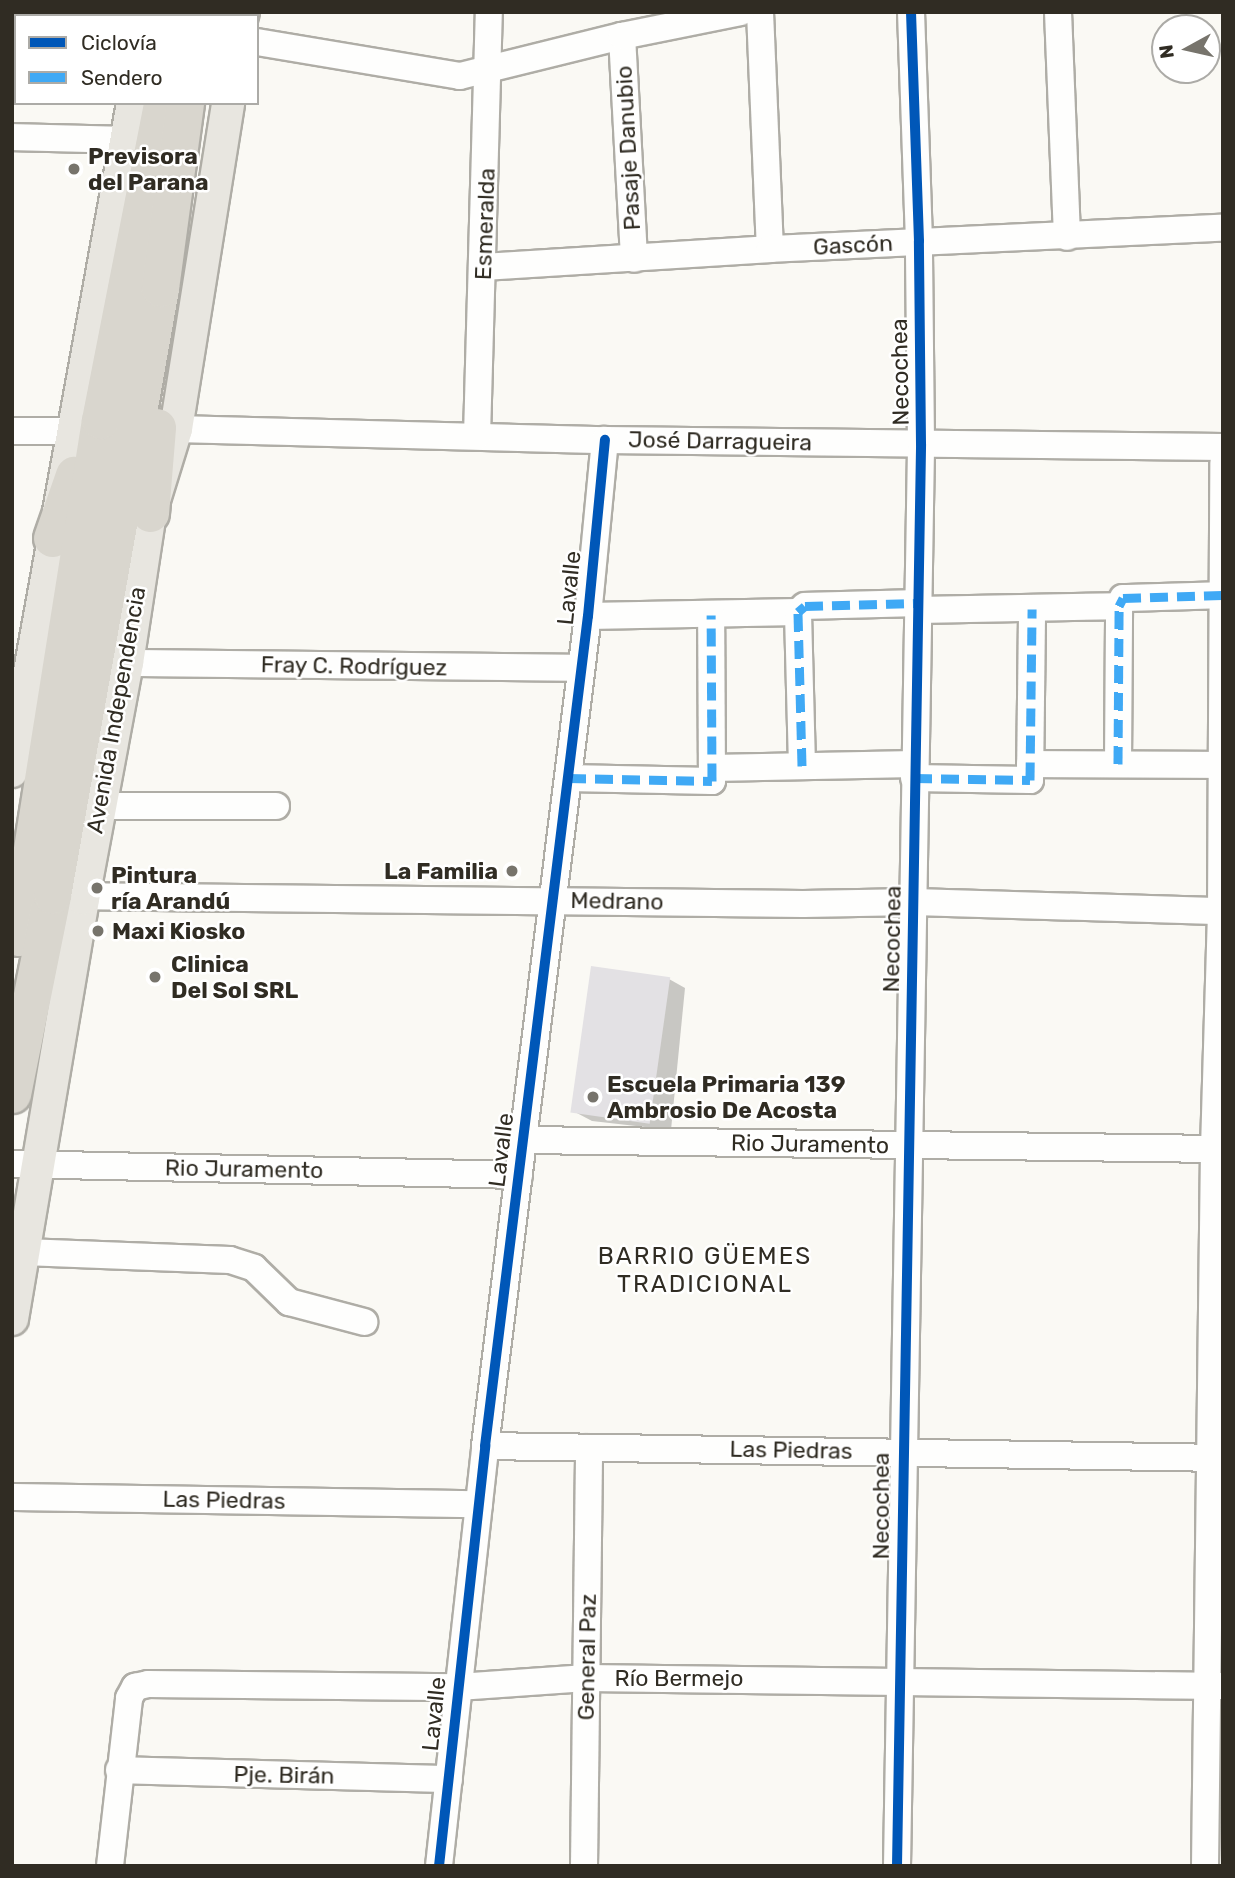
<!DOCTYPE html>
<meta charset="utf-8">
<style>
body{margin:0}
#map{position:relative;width:1235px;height:1878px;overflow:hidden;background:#faf9f4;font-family:Rubik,sans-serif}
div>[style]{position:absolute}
.shadow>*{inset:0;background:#0003}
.building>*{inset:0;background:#e3e1e4;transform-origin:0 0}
.roads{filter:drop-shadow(2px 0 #afada6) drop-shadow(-2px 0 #afada6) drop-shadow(0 2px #afada6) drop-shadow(0 -2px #afada6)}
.minor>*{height:26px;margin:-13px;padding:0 13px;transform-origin:13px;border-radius:13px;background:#fefefd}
.major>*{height:32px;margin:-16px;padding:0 16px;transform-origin:16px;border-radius:16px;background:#e8e6e0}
.highway>*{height:37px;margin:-18.5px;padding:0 18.5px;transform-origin:18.5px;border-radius:18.5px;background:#d9d6ce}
.quiet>*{height:9px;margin-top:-4.5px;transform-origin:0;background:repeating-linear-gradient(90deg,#3fa9f5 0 18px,transparent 0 27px)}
.cycleway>*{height:10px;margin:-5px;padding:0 5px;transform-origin:5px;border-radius:5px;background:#0057b8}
.dots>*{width:19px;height:19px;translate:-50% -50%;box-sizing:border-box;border:4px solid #fff;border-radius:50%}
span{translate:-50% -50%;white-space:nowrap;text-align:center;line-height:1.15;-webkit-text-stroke:5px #fff;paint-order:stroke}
.street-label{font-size:23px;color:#302c23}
.poi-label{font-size:23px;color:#302c23;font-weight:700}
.left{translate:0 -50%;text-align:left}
.right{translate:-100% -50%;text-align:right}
.neighbourhood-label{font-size:24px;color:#302c23;letter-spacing:2px}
.frame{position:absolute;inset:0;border:14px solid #302c23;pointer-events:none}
.legend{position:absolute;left:14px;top:14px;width:245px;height:91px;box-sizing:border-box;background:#fff;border:2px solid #acaba7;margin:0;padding:9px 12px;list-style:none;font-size:21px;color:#302c23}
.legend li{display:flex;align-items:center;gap:14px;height:35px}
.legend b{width:35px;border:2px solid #acaba7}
.north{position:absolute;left:1151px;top:14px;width:70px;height:70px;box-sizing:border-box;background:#fff;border:2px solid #acaba7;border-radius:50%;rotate:262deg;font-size:19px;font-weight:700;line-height:28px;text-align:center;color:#302c23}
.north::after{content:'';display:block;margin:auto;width:24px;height:32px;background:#77746c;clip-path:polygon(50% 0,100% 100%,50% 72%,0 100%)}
</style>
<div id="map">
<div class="shadow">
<div style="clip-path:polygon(669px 979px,685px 988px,671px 1130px,592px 1121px,575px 1112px)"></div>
</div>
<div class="building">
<div style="left:591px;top:966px;width:80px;height:148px;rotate:8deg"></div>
</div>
<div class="roads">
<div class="minor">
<div style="left:760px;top:12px;width:237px;rotate:87.6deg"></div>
<div style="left:1058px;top:12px;width:225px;rotate:87.7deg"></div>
<div style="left:622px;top:36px;width:223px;rotate:86.9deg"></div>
<div style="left:257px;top:42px;width:206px;rotate:9.5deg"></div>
<div style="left:460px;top:76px;width:167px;rotate:-13.9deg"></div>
<div style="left:622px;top:36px;width:121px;rotate:-11.4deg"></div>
<div style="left:12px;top:137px;width:114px;rotate:1.5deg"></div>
<div style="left:484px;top:267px;width:287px;rotate:-3.6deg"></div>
<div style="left:770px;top:249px;width:453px;rotate:-2.7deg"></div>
<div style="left:176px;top:429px;width:429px;rotate:1.5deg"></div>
<div style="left:605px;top:440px;width:618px;rotate:0.65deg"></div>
<div style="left:12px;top:431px;width:61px"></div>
<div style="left:477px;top:436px;width:424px;rotate:-88.4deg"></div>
<div style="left:918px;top:610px;width:201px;rotate:-1.1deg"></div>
<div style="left:588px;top:616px;width:210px;rotate:-1.1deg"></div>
<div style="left:127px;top:663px;width:454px;rotate:0.6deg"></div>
<div style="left:1030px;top:764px;width:193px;rotate:0.3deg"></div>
<div style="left:1118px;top:764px;width:158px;rotate:-89.6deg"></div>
<div style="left:1119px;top:606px;width:9px;rotate:-63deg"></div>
<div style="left:1123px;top:598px;width:99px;rotate:-1.7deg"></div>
<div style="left:802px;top:766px;width:154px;rotate:-91.5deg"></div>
<div style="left:798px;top:612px;width:9px;rotate:-41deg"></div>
<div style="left:805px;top:606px;width:112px;rotate:-1.5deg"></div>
<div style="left:712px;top:768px;width:203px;rotate:-1.1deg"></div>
<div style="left:568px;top:778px;width:144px;rotate:1.2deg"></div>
<div style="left:712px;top:781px;width:166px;rotate:-90.3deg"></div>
<div style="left:914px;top:778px;width:116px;rotate:1deg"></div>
<div style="left:1030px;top:780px;width:171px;rotate:-89.3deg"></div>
<div style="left:100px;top:806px;width:176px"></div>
<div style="left:63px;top:896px;width:740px;rotate:0.62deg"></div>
<div style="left:803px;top:904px;width:111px;rotate:-1deg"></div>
<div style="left:914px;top:902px;width:309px;rotate:1.7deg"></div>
<div style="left:523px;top:1140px;width:700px;rotate:0.74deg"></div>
<div style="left:12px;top:1164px;width:507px;rotate:1.24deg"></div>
<div style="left:24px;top:1252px;width:206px;rotate:2.2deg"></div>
<div style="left:230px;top:1260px;width:25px;rotate:18deg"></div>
<div style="left:254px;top:1268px;width:49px;rotate:44.2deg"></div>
<div style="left:289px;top:1302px;width:78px;rotate:14.9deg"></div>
<div style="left:485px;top:1446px;width:738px;rotate:0.93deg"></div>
<div style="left:12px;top:1497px;width:467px;rotate:0.9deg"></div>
<div style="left:119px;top:1770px;width:330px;rotate:1.6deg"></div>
<div style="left:110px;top:1866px;width:169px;rotate:-83.5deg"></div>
<div style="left:129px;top:1698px;width:13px;rotate:-61deg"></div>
<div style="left:135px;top:1687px;width:13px;rotate:-13deg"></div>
<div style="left:148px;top:1684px;width:310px;rotate:0.6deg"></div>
<div style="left:458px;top:1687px;width:129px;rotate:-4deg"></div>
<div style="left:587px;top:1678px;width:636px;rotate:0.72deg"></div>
<div style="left:439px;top:1866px;width:423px;rotate:-83.7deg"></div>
<div style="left:485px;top:1446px;width:836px;rotate:-82.93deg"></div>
<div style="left:588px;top:616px;width:177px;rotate:-84.5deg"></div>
<div style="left:584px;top:1866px;width:418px;rotate:-89.3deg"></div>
<div style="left:897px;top:1866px;width:1422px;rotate:-89.03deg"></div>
<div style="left:921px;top:444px;width:203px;rotate:-90.6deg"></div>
<div style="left:919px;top:241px;width:229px;rotate:-92deg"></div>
<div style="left:1205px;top:1866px;width:717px;rotate:-89.28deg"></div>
<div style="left:1214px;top:1149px;width:238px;rotate:-88.3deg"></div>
<div style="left:1221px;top:911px;width:448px;rotate:-89.7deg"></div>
</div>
<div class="major">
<div style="left:149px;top:16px;width:4px;rotate:-90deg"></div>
<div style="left:242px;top:16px;width:4px;rotate:-76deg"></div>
<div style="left:12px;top:771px;width:679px;rotate:-79.73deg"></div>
<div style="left:12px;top:1319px;width:427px;rotate:-80.4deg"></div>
<div style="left:83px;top:898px;width:239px;rotate:-79.4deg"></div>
<div style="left:127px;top:663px;width:152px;rotate:-81.3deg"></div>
<div style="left:150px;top:513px;width:88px;rotate:-72.8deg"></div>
<div style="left:176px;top:429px;width:330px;rotate:-80.9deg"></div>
</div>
<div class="highway">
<div style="left:197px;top:16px;width:4px;rotate:-76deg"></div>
<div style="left:150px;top:513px;width:86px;rotate:-85.3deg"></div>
<div style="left:52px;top:538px;width:67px;rotate:-70.8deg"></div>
<div style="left:18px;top:937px;width:523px;rotate:-80.99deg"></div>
<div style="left:100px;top:420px;width:323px;rotate:-78.9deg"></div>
<div style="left:12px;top:1094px;width:203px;rotate:-78.6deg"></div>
<div style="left:52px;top:895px;width:617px;rotate:-79.91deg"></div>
<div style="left:160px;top:288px;width:187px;rotate:-82.3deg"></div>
</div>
</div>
<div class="quiet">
<div style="left:1118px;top:764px;width:158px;rotate:-89.6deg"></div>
<div style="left:1119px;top:606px;width:9px;rotate:-63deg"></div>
<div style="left:1123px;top:598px;width:99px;rotate:-1.7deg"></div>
<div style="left:802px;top:766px;width:154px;rotate:-91.5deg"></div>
<div style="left:798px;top:612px;width:9px;rotate:-41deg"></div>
<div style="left:805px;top:606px;width:112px;rotate:-1.5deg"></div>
<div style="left:568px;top:778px;width:144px;rotate:1.2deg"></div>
<div style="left:712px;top:781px;width:166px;rotate:-90.3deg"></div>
<div style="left:914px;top:778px;width:116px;rotate:1deg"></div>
<div style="left:1030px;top:780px;width:171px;rotate:-89.3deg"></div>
</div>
<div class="cycleway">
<div style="left:439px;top:1866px;width:423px;rotate:-83.7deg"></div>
<div style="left:485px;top:1446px;width:836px;rotate:-82.93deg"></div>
<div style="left:588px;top:616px;width:177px;rotate:-84.5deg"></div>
<div style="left:897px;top:1866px;width:1422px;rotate:-89.03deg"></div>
<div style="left:921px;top:444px;width:203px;rotate:-90.6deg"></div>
<div style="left:919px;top:241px;width:229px;rotate:-92deg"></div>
</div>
<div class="dots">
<div style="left:74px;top:169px;background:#77746c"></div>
<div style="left:512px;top:871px;background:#77746c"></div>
<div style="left:97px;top:888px;background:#77746c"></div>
<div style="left:98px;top:931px;background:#77746c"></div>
<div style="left:155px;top:977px;background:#77746c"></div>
<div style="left:593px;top:1097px;background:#77746c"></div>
</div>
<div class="street-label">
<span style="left:628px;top:148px;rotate:-93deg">Pasaje Danubio</span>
<span style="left:485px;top:224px;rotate:-88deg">Esmeralda</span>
<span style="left:853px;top:245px;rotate:-3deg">Gascón</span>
<span style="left:900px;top:372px;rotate:-91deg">Necochea</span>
<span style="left:720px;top:441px;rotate:1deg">José Darragueira</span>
<span style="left:569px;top:588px;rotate:-84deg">Lavalle</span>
<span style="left:354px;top:666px;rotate:1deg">Fray C. Rodríguez</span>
<span style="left:116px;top:710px;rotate:-80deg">Avenida Independencia</span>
<span style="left:617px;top:901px;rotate:1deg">Medrano</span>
<span style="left:892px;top:939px;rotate:-89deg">Necochea</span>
<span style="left:810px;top:1144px;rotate:1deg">Rio Juramento</span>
<span style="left:501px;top:1150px;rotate:-83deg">Lavalle</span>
<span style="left:244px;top:1169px;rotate:1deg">Rio Juramento</span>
<span style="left:791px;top:1450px;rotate:1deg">Las Piedras</span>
<span style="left:224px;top:1500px;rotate:1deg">Las Piedras</span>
<span style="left:881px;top:1506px;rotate:-90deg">Necochea</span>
<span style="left:587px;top:1657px;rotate:-89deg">General Paz</span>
<span style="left:679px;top:1678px">Río Bermejo</span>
<span style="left:434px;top:1714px;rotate:-84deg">Lavalle</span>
<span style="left:284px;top:1775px;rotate:1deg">Pje. Birán</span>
</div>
<div class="poi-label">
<span class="left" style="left:88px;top:169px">Previsora<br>del Parana</span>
<span class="right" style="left:498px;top:871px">La Familia</span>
<span class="left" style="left:111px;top:888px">Pintura<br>ría Arandú</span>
<span class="left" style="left:112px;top:931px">Maxi Kiosko</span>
<span class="left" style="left:171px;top:977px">Clinica<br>Del Sol SRL</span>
<span class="left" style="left:607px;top:1097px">Escuela Primaria 139<br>Ambrosio De Acosta</span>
</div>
<div class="neighbourhood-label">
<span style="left:705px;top:1271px">BARRIO GÜEMES<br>TRADICIONAL</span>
</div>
<div class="frame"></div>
<ul class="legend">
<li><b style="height:9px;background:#0057b8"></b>Ciclovía</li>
<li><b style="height:9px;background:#3fa9f5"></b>Sendero</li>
</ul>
<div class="north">N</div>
</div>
